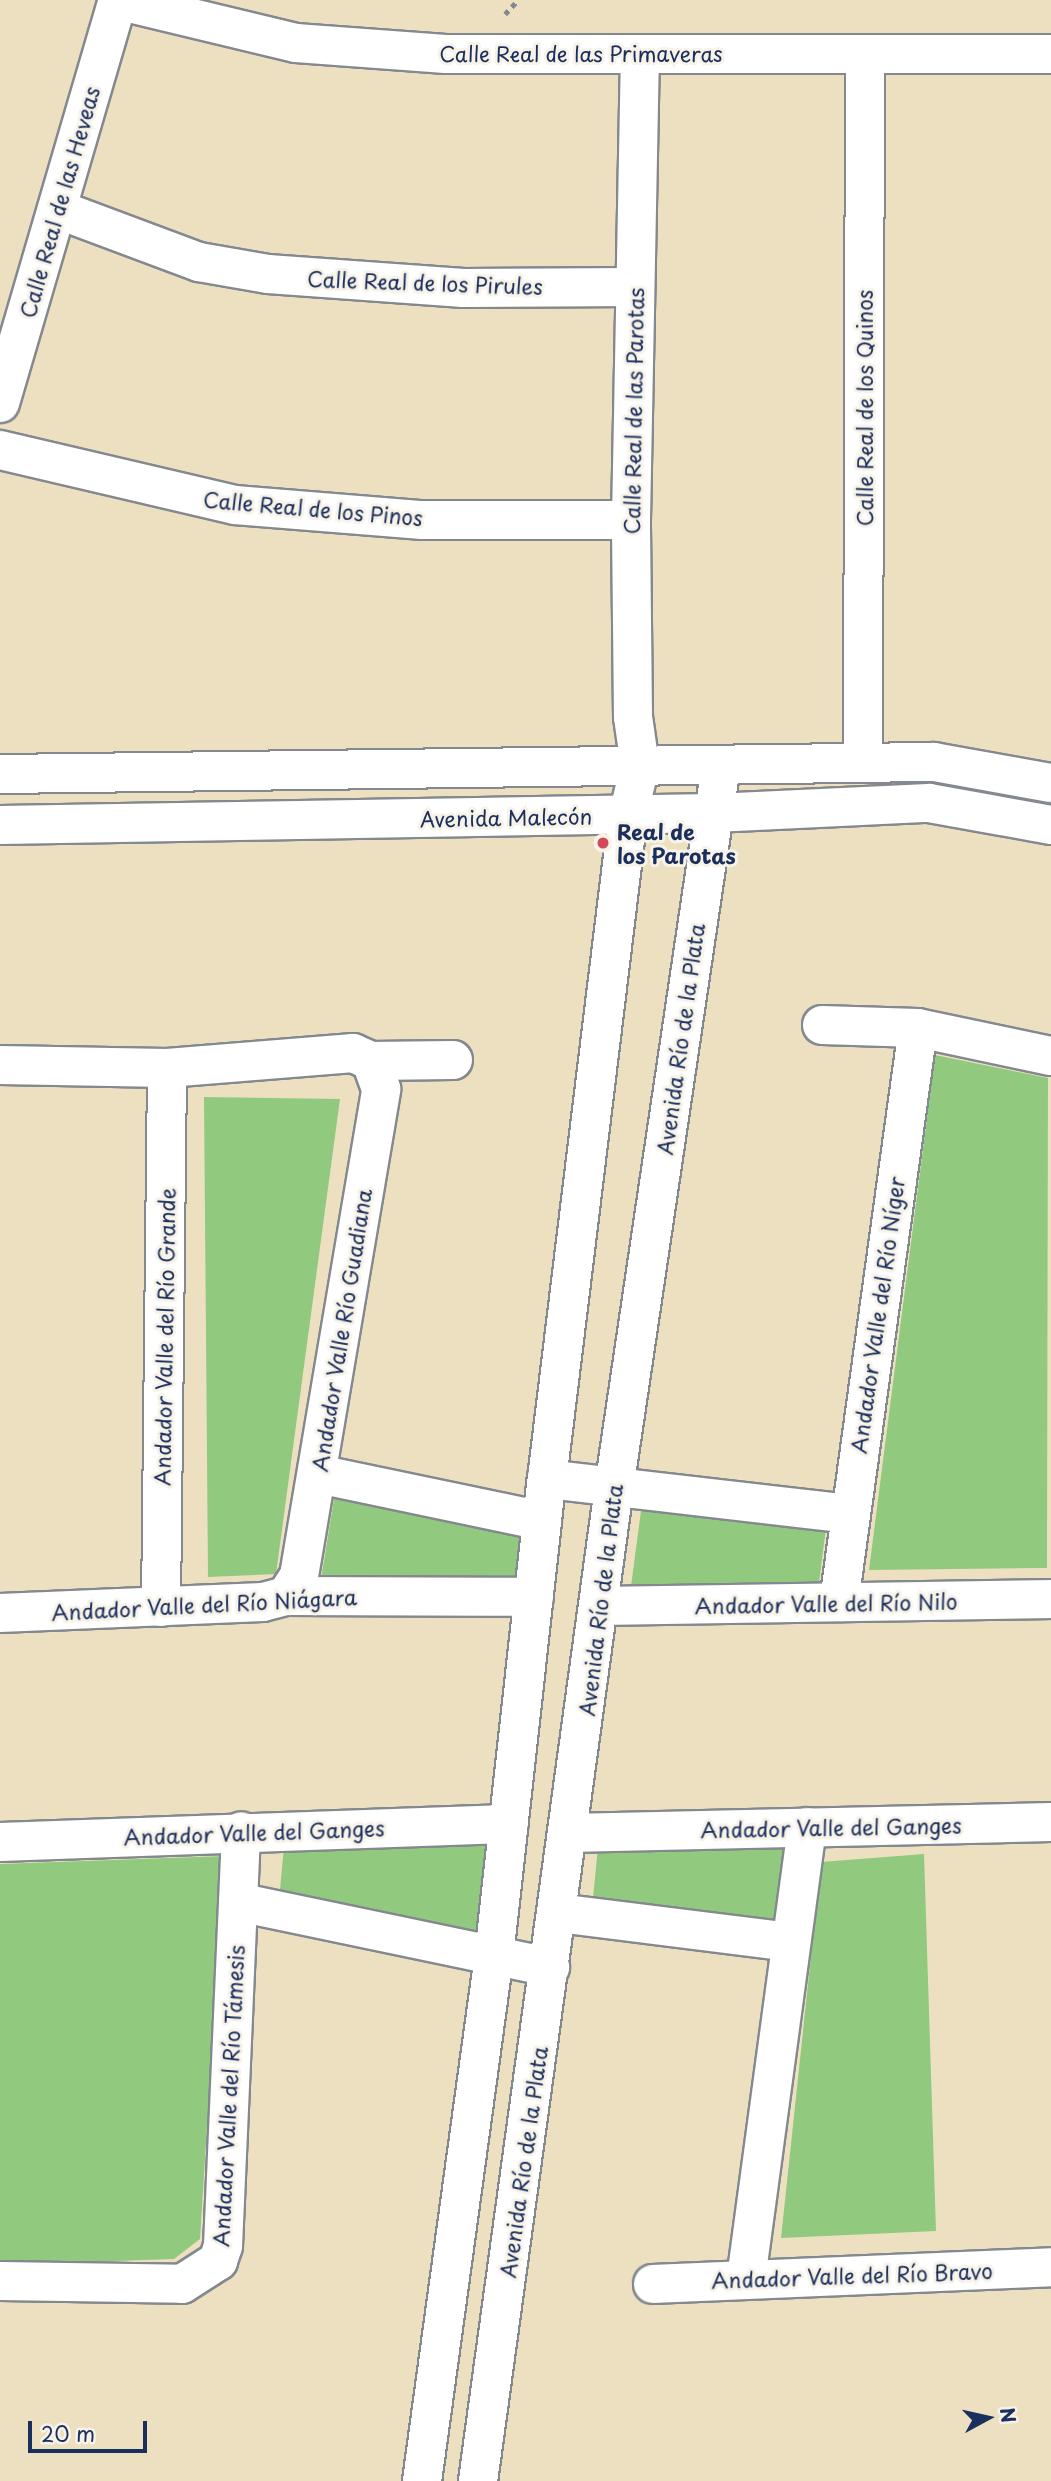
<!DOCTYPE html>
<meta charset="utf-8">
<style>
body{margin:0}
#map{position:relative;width:1051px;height:2481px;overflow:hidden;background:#ede0c0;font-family:"Playpen Sans",sans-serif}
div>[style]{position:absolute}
.green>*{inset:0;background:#91ca7e}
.path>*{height:4.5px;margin-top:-2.25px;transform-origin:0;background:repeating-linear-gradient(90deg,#84888f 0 5px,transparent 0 10px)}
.roads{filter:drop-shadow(2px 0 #84888f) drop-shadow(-2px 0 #84888f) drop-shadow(0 2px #84888f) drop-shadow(0 -2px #84888f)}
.minor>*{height:38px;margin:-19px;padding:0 19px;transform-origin:19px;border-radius:19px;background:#fff}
.dots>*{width:19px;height:19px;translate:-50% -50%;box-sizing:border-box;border:4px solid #f7f3e8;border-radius:50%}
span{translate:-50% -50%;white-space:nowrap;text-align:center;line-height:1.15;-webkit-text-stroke:6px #f7f3e8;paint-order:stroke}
.street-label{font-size:21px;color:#1b2f5e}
.poi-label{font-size:21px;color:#1b2f5e;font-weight:700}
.left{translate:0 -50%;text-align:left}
.north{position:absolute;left:953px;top:2383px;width:70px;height:70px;-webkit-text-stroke:5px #f7f3e8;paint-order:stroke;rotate:82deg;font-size:19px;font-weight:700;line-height:28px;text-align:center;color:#1b2f5e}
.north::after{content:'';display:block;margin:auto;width:24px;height:32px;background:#1b2f5e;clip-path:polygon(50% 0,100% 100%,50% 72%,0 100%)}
.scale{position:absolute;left:28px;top:2421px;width:119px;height:32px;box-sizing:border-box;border:4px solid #1b2f5e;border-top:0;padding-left:9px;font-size:21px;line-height:24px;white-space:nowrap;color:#1b2f5e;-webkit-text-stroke:5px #f7f3e8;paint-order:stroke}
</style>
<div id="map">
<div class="green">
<div style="clip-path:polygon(935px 1055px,1048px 1078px,1047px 1568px,869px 1570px)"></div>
<div style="clip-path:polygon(204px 1097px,340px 1099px,276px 1574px,208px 1577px)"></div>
<div style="clip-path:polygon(335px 1493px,527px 1531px,522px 1578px,321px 1579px)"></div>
<div style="clip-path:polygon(641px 1511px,826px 1528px,819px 1583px,631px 1586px)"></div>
<div style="clip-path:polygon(486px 1843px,478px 1933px,280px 1890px,284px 1846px)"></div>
<div style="clip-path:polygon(784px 1845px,775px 1921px,593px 1898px,598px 1847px)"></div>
<div style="clip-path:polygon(924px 1854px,936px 2231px,781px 2238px,821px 1862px)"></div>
<div style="clip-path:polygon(224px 1856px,200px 2239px,174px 2259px,0 2265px,0 1864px)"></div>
</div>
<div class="path">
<div style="left:505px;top:14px;width:19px;rotate:-47deg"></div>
</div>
<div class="roads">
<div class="minor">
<div style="left:117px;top:0;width:184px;rotate:13.5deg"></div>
<div style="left:296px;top:43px;width:150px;rotate:4.2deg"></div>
<div style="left:446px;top:54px;width:605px"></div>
<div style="left:57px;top:209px;width:152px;rotate:20.5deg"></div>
<div style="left:199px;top:262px;width:70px;rotate:9.9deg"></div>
<div style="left:268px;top:274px;width:196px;rotate:4.1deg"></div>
<div style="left:463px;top:288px;width:172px;rotate:-0.3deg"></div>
<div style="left:0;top:403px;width:420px;rotate:-73.7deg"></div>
<div style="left:0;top:450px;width:241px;rotate:13.2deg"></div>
<div style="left:235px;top:505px;width:188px;rotate:4.6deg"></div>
<div style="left:422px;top:520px;width:209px"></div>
<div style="left:863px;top:763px;width:709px;rotate:-89.84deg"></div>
<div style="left:0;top:774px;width:934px;rotate:-0.74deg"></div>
<div style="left:934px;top:762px;width:119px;rotate:10.2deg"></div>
<div style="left:0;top:825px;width:714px;rotate:-0.96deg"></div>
<div style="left:714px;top:813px;width:215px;rotate:-2.7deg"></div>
<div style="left:929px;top:803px;width:124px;rotate:10.2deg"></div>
<div style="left:822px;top:1025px;width:96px;rotate:1.8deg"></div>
<div style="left:918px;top:1028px;width:136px;rotate:11.9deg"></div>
<div style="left:0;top:1065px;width:167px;rotate:1deg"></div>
<div style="left:167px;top:1068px;width:187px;rotate:-4.6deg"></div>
<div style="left:353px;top:1053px;width:20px;rotate:24deg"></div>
<div style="left:371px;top:1061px;width:82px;rotate:-0.7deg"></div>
<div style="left:318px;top:1474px;width:229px;rotate:11.8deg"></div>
<div style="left:547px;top:1479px;width:304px;rotate:6.6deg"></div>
<div style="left:286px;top:1596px;width:24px;rotate:-57deg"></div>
<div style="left:299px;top:1576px;width:494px;rotate:-80.4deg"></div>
<div style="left:381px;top:1089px;width:30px;rotate:-110deg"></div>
<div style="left:839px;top:1602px;width:579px;rotate:-82.16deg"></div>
<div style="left:602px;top:1606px;width:449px;rotate:-0.9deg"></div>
<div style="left:161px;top:1607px;width:539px;rotate:-89.36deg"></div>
<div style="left:0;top:1613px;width:263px;rotate:-2.4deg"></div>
<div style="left:263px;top:1602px;width:24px;rotate:-15deg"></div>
<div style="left:286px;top:1596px;width:248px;rotate:0.2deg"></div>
<div style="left:569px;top:1833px;width:482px;rotate:-1.3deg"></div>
<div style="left:0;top:1842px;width:509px;rotate:-2.03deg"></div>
<div style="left:238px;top:1902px;width:319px;rotate:11.8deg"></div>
<div style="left:558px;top:1913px;width:235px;rotate:7.1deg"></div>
<div style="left:746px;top:2279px;width:456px;rotate:-82.3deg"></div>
<div style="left:0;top:2281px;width:182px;rotate:0.9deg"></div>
<div style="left:182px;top:2284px;width:43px;rotate:-32.6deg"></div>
<div style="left:218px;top:2261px;width:16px;rotate:-72deg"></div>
<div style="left:223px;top:2246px;width:415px;rotate:-87.5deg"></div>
<div style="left:653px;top:2284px;width:398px;rotate:-2.4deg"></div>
<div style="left:422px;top:2481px;width:530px;rotate:-82.19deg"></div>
<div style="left:494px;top:1956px;width:480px;rotate:-83.7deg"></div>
<div style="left:547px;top:1479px;width:669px;rotate:-83.04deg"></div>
<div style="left:628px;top:815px;width:50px;rotate:-76.2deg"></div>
<div style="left:640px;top:766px;width:49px;rotate:-98.1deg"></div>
<div style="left:633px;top:717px;width:197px;rotate:-90.6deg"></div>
<div style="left:631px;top:520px;width:465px;rotate:-88.9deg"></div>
<div style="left:478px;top:2481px;width:1002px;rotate:-82.2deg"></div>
<div style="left:614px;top:1488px;width:730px;rotate:-81.57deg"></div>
</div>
</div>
<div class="dots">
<div style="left:603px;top:843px;background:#d1495b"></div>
</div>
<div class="street-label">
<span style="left:581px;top:53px">Calle Real de las Primaveras</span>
<span style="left:59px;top:202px;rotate:-74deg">Calle Real de las Heveas</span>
<span style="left:425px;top:282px;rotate:2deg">Calle Real de los Pirules</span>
<span style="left:864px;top:408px;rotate:-90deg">Calle Real de los Quinos</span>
<span style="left:633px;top:411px;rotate:-89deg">Calle Real de las Parotas</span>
<span style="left:313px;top:508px;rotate:5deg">Calle Real de los Pinos</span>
<span style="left:506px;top:817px;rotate:-1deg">Avenida Malecón</span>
<span style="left:680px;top:1039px;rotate:-82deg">Avenida Río de la Plata</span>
<span style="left:877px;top:1315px;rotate:-82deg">Andador Valle del Río Níger</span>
<span style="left:341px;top:1330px;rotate:-81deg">Andador Valle Río Guadiana</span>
<span style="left:164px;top:1337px;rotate:-89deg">Andador Valle del Río Grande</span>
<span style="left:600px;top:1600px;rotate:-83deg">Avenida Río de la Plata</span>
<span style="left:826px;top:1603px;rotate:-1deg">Andador Valle del Río Nilo</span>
<span style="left:204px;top:1604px;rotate:-3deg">Andador Valle del Río Niágara</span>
<span style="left:831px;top:1827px;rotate:-1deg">Andador Valle del Ganges</span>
<span style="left:254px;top:1832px;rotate:-2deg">Andador Valle del Ganges</span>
<span style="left:228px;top:2096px;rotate:-87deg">Andador Valle del Río Támesis</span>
<span style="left:523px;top:2162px;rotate:-82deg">Avenida Río de la Plata</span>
<span style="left:852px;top:2275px;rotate:-2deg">Andador Valle del Río Bravo</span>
</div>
<div class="poi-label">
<span class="left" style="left:617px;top:843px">Real de<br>los Parotas</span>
</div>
<div class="north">N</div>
<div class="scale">20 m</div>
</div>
